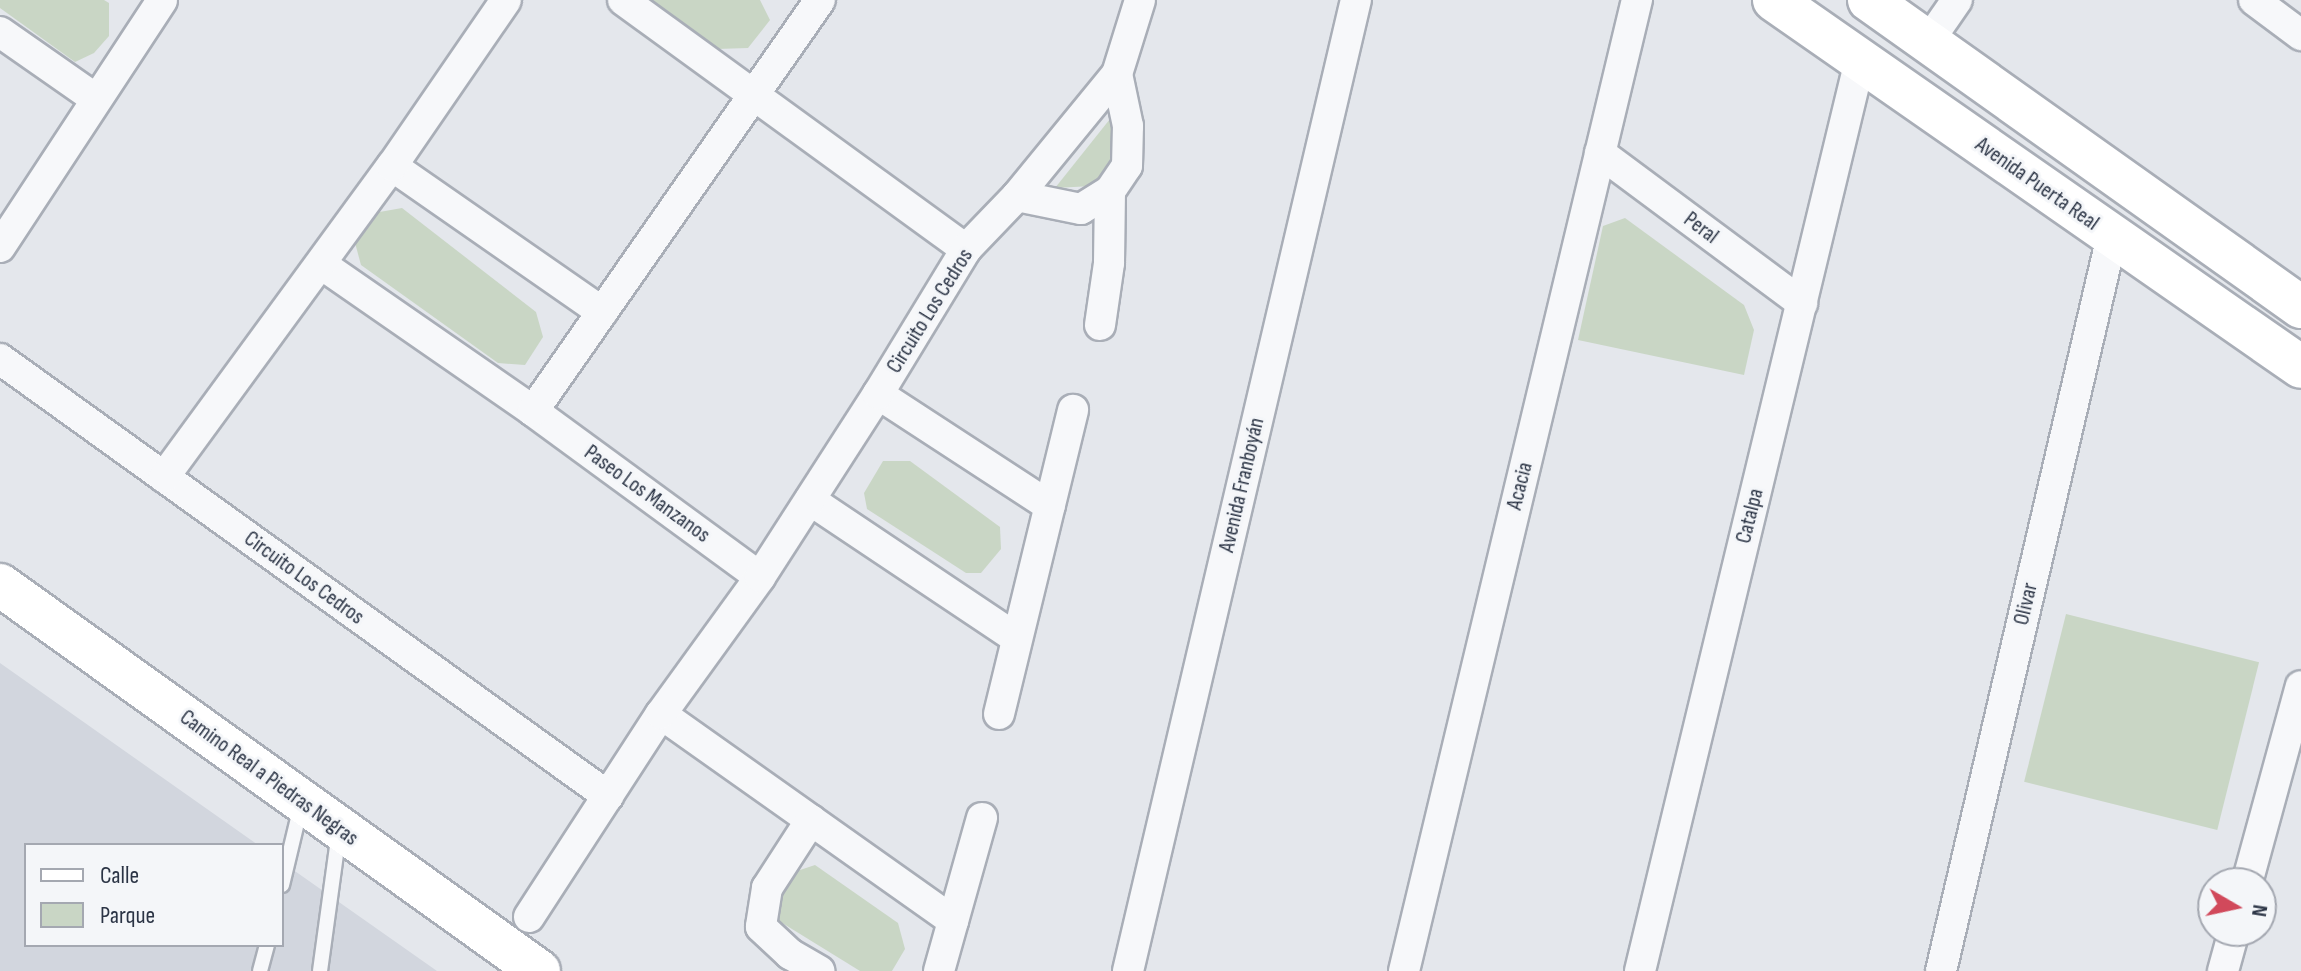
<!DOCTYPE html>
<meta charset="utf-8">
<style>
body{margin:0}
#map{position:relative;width:2301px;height:971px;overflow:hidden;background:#e4e7ec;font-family:"Sofia Sans Condensed",sans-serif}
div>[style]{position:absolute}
.built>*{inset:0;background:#d2d6de}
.green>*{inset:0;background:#c9d6c5;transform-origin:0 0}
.roads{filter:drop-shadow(2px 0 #a9aeb7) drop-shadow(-2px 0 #a9aeb7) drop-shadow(0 2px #a9aeb7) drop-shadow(0 -2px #a9aeb7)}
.lane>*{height:14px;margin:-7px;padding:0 7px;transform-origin:7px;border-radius:7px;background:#f7f8fa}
.street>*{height:30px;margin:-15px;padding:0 15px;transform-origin:15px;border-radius:15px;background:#f7f8fa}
.secondary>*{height:42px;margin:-21px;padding:0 21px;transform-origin:21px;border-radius:21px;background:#fff}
span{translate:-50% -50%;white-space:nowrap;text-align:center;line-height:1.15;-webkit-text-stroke:6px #f4f6f9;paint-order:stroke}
.street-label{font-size:22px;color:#2b3445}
.legend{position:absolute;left:24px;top:843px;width:260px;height:104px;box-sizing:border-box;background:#f4f6f9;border:2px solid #a4a8b1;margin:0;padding:10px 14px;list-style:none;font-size:24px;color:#2b3445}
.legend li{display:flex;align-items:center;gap:16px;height:40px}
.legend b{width:40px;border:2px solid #a4a8b1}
.north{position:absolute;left:2197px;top:867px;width:80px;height:80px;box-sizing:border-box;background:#f4f6f9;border:2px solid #a4a8b1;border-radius:50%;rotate:99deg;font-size:22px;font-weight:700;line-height:32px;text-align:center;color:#2b3445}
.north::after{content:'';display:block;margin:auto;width:28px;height:36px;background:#d1495b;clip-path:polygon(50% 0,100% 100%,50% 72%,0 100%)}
</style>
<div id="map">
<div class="built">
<div style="clip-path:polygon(0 663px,258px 845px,26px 845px,26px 945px,282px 945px,282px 862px,437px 971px,0 971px)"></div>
</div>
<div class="green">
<div style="clip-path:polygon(0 0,104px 0,109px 3px,109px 36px,94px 53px,75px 62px,0 8px)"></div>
<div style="clip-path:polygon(648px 0,760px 0,770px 20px,748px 48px,717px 49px)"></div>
<div style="clip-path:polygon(1110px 119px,1116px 134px,1113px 166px,1103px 179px,1092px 186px,1055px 188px)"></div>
<div style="clip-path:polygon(402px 208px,536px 312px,543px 337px,525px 365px,498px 363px,361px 265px,354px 239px,374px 213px)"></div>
<div style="clip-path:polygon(1625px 218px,1744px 305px,1754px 330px,1744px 375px,1578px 340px,1603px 226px)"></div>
<div style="clip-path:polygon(883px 461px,910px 461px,1000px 527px,1001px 549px,981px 573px,966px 573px,867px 509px,864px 493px)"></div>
<div style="left:2066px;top:614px;width:199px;height:173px;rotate:14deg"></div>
<div style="clip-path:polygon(815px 865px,898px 923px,905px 949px,892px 971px,860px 971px,779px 921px,772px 897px,785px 875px)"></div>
</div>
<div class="roads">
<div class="lane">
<div style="left:282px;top:885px;width:81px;rotate:-76.5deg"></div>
<div style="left:260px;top:971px;width:27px;rotate:-75deg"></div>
<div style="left:320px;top:971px;width:139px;rotate:-82.2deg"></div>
</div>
<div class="street">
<div style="left:623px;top:0;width:424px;rotate:36deg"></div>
<div style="left:2254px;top:0;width:59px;rotate:36.7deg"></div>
<div style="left:0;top:32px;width:117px;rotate:34.9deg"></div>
<div style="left:1928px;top:42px;width:51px;rotate:-55.4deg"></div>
<div style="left:1600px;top:153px;width:252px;rotate:36.6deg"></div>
<div style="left:392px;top:166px;width:256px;rotate:34.8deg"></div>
<div style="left:1017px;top:196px;width:65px;rotate:11.5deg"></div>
<div style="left:1081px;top:209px;width:34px;rotate:-32deg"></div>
<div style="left:1110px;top:191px;width:30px;rotate:-56deg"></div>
<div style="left:1127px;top:166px;width:40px;rotate:-88.6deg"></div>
<div style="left:1128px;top:126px;width:53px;rotate:-101.9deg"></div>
<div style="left:0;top:247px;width:295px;rotate:-56.7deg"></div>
<div style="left:321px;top:264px;width:258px;rotate:34.7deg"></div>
<div style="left:533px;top:411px;width:281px;rotate:36.2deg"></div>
<div style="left:1100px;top:325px;width:63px;rotate:-81.7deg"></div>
<div style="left:1109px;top:263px;width:72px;rotate:-89.2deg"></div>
<div style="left:0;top:359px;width:749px;rotate:35.71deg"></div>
<div style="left:878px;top:394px;width:205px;rotate:33.1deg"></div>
<div style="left:533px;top:411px;width:501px;rotate:-55.07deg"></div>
<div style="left:164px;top:477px;width:386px;rotate:-53.8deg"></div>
<div style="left:392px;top:166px;width:201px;rotate:-55.5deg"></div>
<div style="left:810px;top:500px;width:247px;rotate:33.8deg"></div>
<div style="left:661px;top:714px;width:358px;rotate:35.3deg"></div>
<div style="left:999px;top:714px;width:313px;rotate:-76.3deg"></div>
<div style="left:811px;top:820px;width:81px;rotate:122.9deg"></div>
<div style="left:767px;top:888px;width:39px;rotate:99deg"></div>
<div style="left:761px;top:927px;width:40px;rotate:43deg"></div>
<div style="left:790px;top:954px;width:34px;rotate:30deg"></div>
<div style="left:2247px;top:883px;width:204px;rotate:-74.7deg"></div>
<div style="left:529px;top:917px;width:242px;rotate:-57deg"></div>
<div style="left:661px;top:714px;width:169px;rotate:-54.1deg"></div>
<div style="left:760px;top:577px;width:218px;rotate:-57.2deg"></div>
<div style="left:878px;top:394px;width:170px;rotate:-58.7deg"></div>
<div style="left:966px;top:249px;width:74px;rotate:-46.1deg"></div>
<div style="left:1017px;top:196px;width:158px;rotate:-50.7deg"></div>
<div style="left:1117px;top:74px;width:77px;rotate:-72.7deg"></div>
<div style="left:939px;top:971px;width:159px;rotate:-74.3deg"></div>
<div style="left:1128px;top:971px;width:997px;rotate:-76.79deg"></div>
<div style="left:1404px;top:971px;width:999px;rotate:-76.51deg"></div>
<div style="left:1640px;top:971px;width:937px;rotate:-76.42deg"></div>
<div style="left:1941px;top:971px;width:755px;rotate:-76.9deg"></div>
<div style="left:2223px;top:971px;width:41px;rotate:-74.6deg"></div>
</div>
<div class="secondary">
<div style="left:1774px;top:0;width:642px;rotate:34.85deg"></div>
<div style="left:1869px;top:0;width:530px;rotate:35.4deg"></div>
<div style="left:0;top:585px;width:663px;rotate:35.61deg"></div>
</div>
</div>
<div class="street-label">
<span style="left:2037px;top:184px;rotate:35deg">Avenida Puerta Real</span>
<span style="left:1701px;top:228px;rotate:37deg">Peral</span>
<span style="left:930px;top:311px;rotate:-58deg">Circuito Los Cedros</span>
<span style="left:1242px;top:485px;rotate:-77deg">Avenida Franboyán</span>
<span style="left:1520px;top:486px;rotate:-76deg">Acacia</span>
<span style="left:647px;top:494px;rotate:36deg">Paseo Los Manzanos</span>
<span style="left:1750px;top:516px;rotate:-76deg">Catalpa</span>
<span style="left:304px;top:578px;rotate:36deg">Circuito Los Cedros</span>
<span style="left:2026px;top:604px;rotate:-77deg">Olivar</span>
<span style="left:269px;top:778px;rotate:36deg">Camino Real a Piedras Negras</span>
</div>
<ul class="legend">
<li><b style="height:10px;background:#fff"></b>Calle</li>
<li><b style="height:22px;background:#c9d6c5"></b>Parque</li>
</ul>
<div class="north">N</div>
</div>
